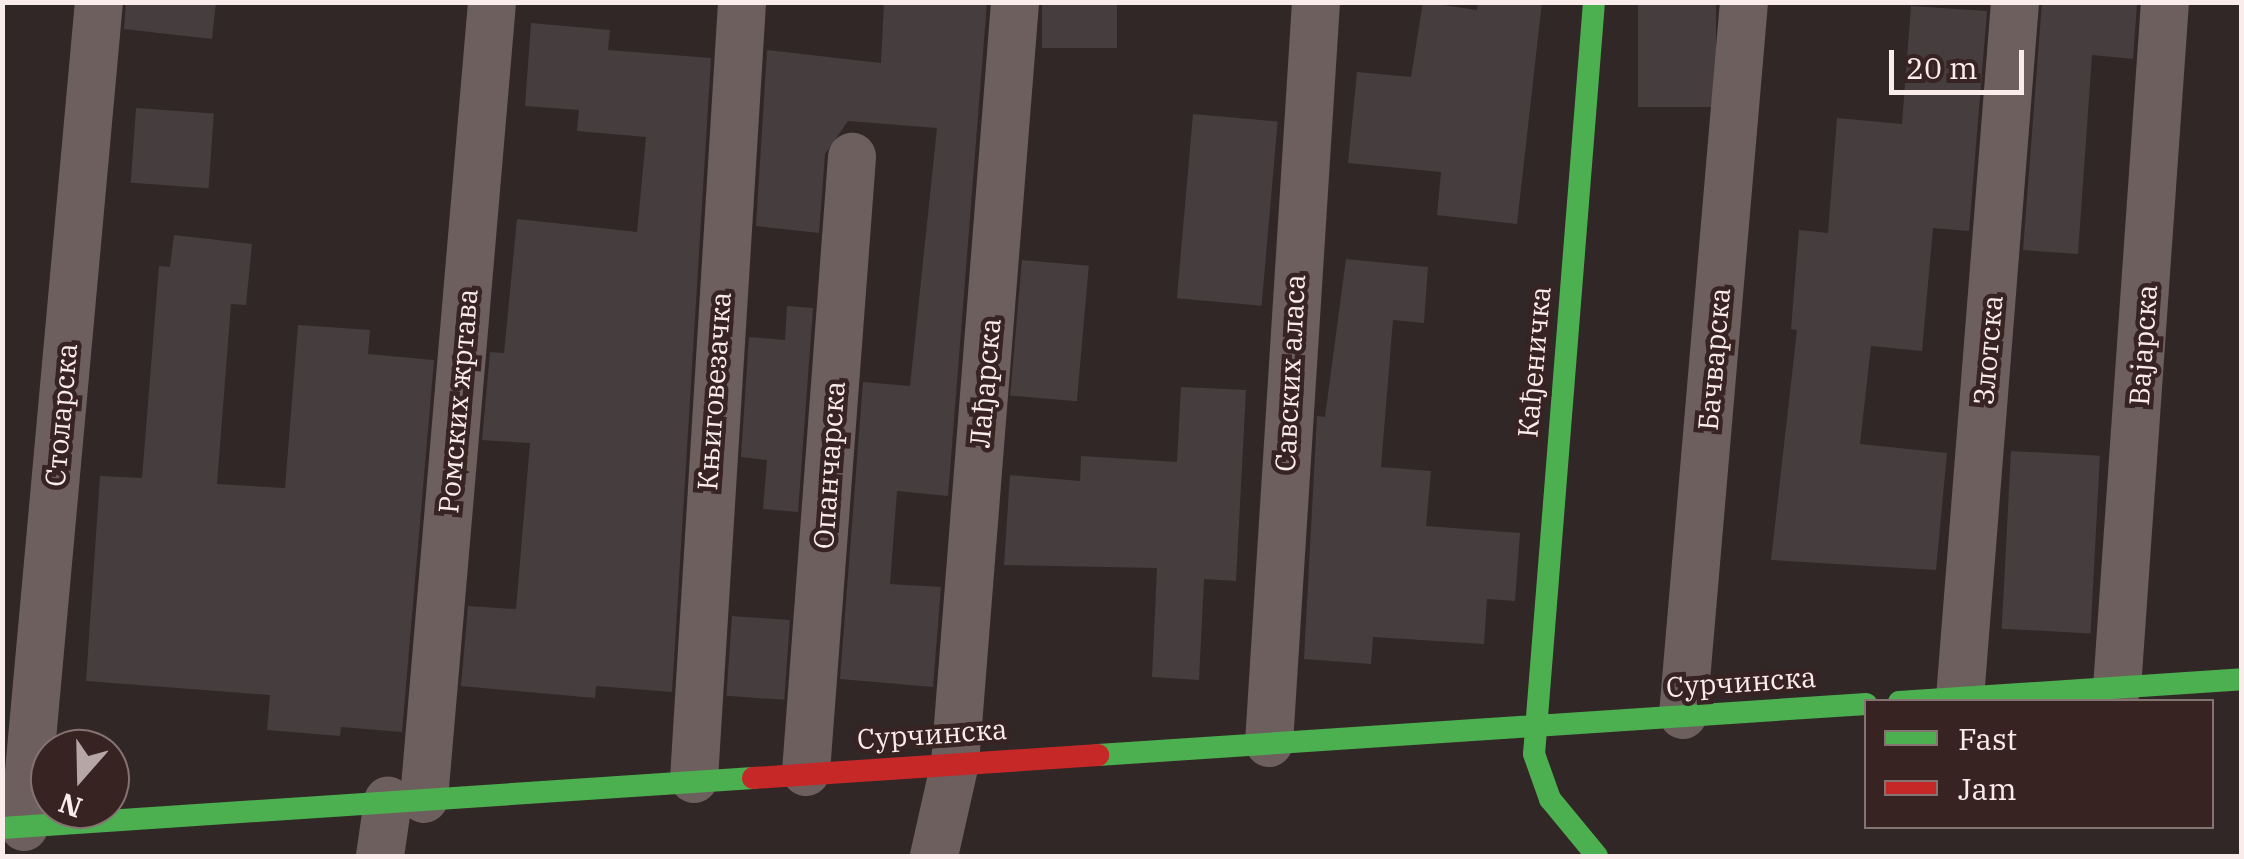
<!DOCTYPE html>
<meta charset="utf-8">
<style>
body{margin:0}
#map{position:relative;width:2244px;height:859px;overflow:hidden;background:#322727;font-family:"IBM Plex Serif",serif}
div>[style]{position:absolute}
.building>*{inset:0;background:#463d3e;transform-origin:0 0}
.street>*{height:48px;margin:-24px;padding:0 24px;transform-origin:24px;border-radius:24px;background:#6c5f5d}
.fast>*{height:22px;margin:-11px;padding:0 11px;transform-origin:11px;border-radius:11px;background:#4caf50}
.jam>*{height:22px;margin:-11px;padding:0 11px;transform-origin:11px;border-radius:11px;background:#c62828}
span{translate:-50% -50%;white-space:nowrap;text-align:center;line-height:1.15;-webkit-text-stroke:9px #372322;paint-order:stroke}
.street-label{font-size:28px;color:#faeceb}
.frame{position:absolute;inset:0;border:5px solid #faeceb;pointer-events:none}
.legend{position:absolute;left:1864px;top:699px;width:350px;height:130px;box-sizing:border-box;background:#372322;border:2px solid #857372;margin:0;padding:12px 18px;list-style:none;font-size:30px;color:#faeceb}
.legend li{display:flex;align-items:center;gap:20px;height:50px}
.legend b{width:50px;border:2px solid #857372}
.north{position:absolute;left:30px;top:729px;width:100px;height:100px;box-sizing:border-box;background:#372322;border:2px solid #857372;border-radius:50%;rotate:200deg;font-size:28px;font-weight:700;line-height:40px;text-align:center;color:#faeceb}
.north::after{content:'';display:block;margin:auto;width:35px;height:45px;background:#b4a7a6;clip-path:polygon(50% 0,100% 100%,50% 72%,0 100%)}
.scale{position:absolute;left:1889px;top:50px;width:135px;height:45px;box-sizing:border-box;border:5px solid #faeceb;border-top:0;padding-left:12px;font-size:30px;line-height:35px;white-space:nowrap;color:#faeceb;-webkit-text-stroke:8px #372322;paint-order:stroke}
</style>
<div id="map">
<div class="building">
<div style="clip-path:polygon(126px 2px,216px 2px,212px 39px,124px 29px)"></div>
<div style="clip-path:polygon(884px 2px,987px 2px,948px 496px,897px 491px,890px 584px,941px 587px,933px 687px,840px 679px,863px 382px,910px 386px,937px 128px,848px 121px,825px 154px,819px 233px,756px 226px,767px 50px,881px 63px)"></div>
<div style="left:1042px;top:2px;width:75px;height:46px"></div>
<div style="clip-path:polygon(1423px 2px,1477px 10px,1478px 2px,1542px 2px,1517px 224px,1437px 215px,1441px 172px,1348px 163px,1357px 72px,1411px 77px)"></div>
<div style="left:1638px;top:2px;width:78px;height:105px"></div>
<div style="clip-path:polygon(2042px 2px,2137px 4px,2133px 59px,2092px 55px,2078px 254px,2023px 250px)"></div>
<div style="clip-path:polygon(1911px 6px,1987px 11px,1969px 231px,1933px 228px,1922px 351px,1871px 346px,1860px 444px,1947px 453px,1936px 570px,1771px 560px,1797px 330px,1791px 329px,1799px 230px,1828px 233px,1837px 118px,1902px 124px)"></div>
<div style="clip-path:polygon(531px 23px,610px 30px,608px 50px,711px 58px,672px 692px,596px 686px,595px 698px,461px 686px,468px 606px,516px 609px,530px 443px,482px 440px,490px 352px,504px 353px,517px 219px,637px 232px,646px 137px,577px 131px,579px 110px,525px 106px)"></div>
<div style="left:136px;top:108px;width:78px;height:75px;rotate:4deg"></div>
<div style="left:1193px;top:114px;width:85px;height:185px;rotate:5deg"></div>
<div style="clip-path:polygon(174px 235px,252px 244px,246px 305px,231px 304px,217px 484px,285px 488px,298px 325px,370px 330px,368px 354px,434px 360px,402px 732px,341px 727px,340px 736px,267px 730px,270px 695px,86px 681px,100px 476px,142px 478px,159px 266px,170px 267px)"></div>
<div style="clip-path:polygon(1346px 259px,1428px 267px,1424px 323px,1393px 320px,1381px 467px,1431px 471px,1426px 526px,1520px 533px,1515px 601px,1487px 599px,1484px 644px,1373px 637px,1371px 664px,1304px 659px,1317px 416px,1325px 417px)"></div>
<div style="left:1022px;top:260px;width:67px;height:136px;rotate:5deg"></div>
<div style="clip-path:polygon(787px 306px,813px 308px,798px 512px,763px 509px,767px 460px,741px 457px,749px 337px,785px 340px)"></div>
<div style="clip-path:polygon(1181px 387px,1246px 390px,1236px 581px,1204px 579px,1199px 680px,1152px 677px,1157px 568px,1004px 565px,1010px 475px,1080px 481px,1081px 456px,1177px 462px)"></div>
<div style="left:2011px;top:451px;width:89px;height:178px;rotate:3deg"></div>
<div style="left:732px;top:616px;width:58px;height:80px;rotate:4deg"></div>
</div>
<div class="street">
<div style="left:2117px;top:688px;width:688px;rotate:-86deg"></div>
<div style="left:1960px;top:698px;width:698px;rotate:-85.48deg"></div>
<div style="left:1683px;top:715px;width:716px;rotate:-85.11deg"></div>
<div style="left:1269px;top:743px;width:742px;rotate:-86.37deg"></div>
<div style="left:806px;top:772px;width:617px;rotate:-85.72deg"></div>
<div style="left:694px;top:779px;width:778px;rotate:-86.46deg"></div>
<div style="left:424px;top:799px;width:800px;rotate:-85.12deg"></div>
<div style="left:24px;top:827px;width:828px;rotate:-84.81deg"></div>
<div style="left:380px;top:856px;width:56px;rotate:-81.7deg"></div>
<div style="left:934px;top:856px;width:95px;rotate:-77.3deg"></div>
<div style="left:955px;top:763px;width:763px;rotate:-85.49deg"></div>
</div>
<div class="fast">
<div style="left:1594px;top:2px;width:754px;rotate:94.56deg"></div>
<div style="left:1534px;top:754px;width:48px;rotate:70.4deg"></div>
<div style="left:1550px;top:799px;width:74px;rotate:50.5deg"></div>
<div style="left:1899px;top:702px;width:344px;rotate:-3.8deg"></div>
<div style="left:1098px;top:755px;width:770px;rotate:-3.8deg"></div>
<div style="left:2px;top:828px;width:753px;rotate:-3.81deg"></div>
</div>
<div class="jam">
<div style="left:753px;top:778px;width:346px;rotate:-3.8deg"></div>
</div>
<div class="street-label">
<span style="left:2143px;top:345px;rotate:-86deg">Вајарска</span>
<span style="left:1988px;top:350px;rotate:-85deg">Злотска</span>
<span style="left:1714px;top:359px;rotate:-85deg">Бачварска</span>
<span style="left:1534px;top:362px;rotate:-85deg">Кађеничка</span>
<span style="left:1290px;top:373px;rotate:-87deg">Савских аласа</span>
<span style="left:985px;top:383px;rotate:-85deg">Лађарска</span>
<span style="left:714px;top:391px;rotate:-86deg">Књиговезачка</span>
<span style="left:458px;top:401px;rotate:-85deg">Ромских жртава</span>
<span style="left:61px;top:415px;rotate:-85deg">Столарска</span>
<span style="left:829px;top:465px;rotate:-86deg">Опанчарска</span>
<span style="left:1741px;top:682px;rotate:-4deg">Сурчинска</span>
<span style="left:932px;top:734px;rotate:-4deg">Сурчинска</span>
</div>
<div class="frame"></div>
<ul class="legend">
<li><b style="height:12px;background:#4caf50"></b>Fast</li>
<li><b style="height:12px;background:#c62828"></b>Jam</li>
</ul>
<div class="north">N</div>
<div class="scale">20 m</div>
</div>
